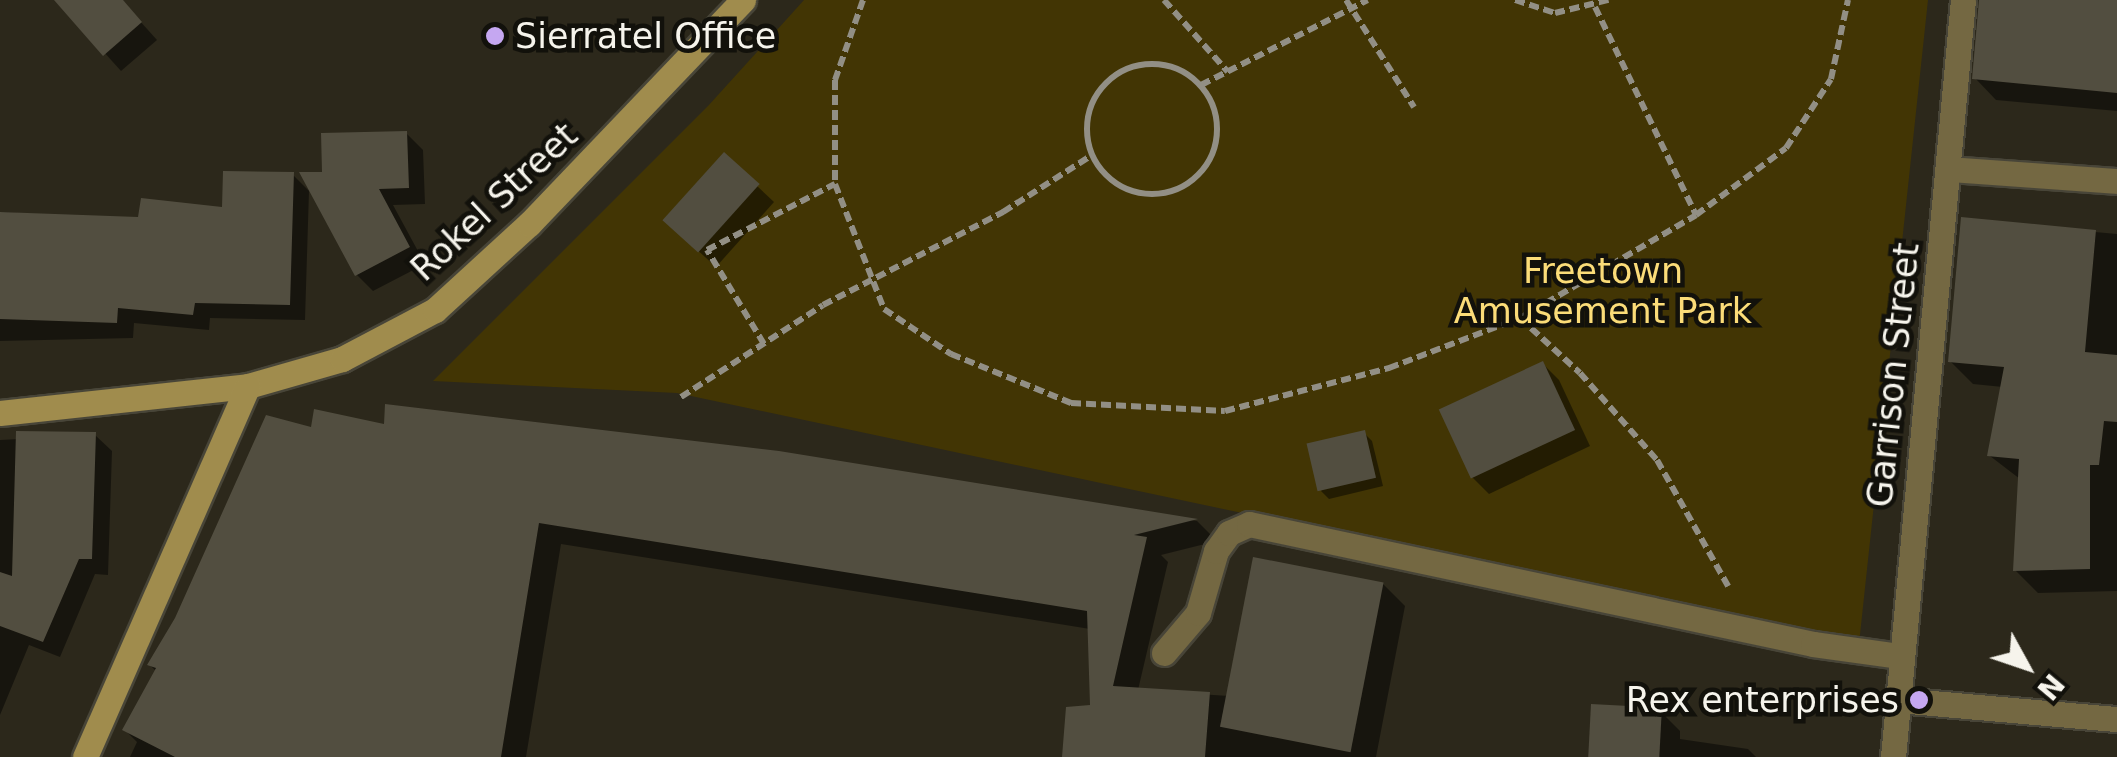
<!DOCTYPE html>
<style>
body{margin:0}
#map{position:relative;width:2117px;height:757px;overflow:hidden;background:#2c281b;font-family:"DejaVu Sans",sans-serif}
div>[style]{position:absolute}
.green>*{inset:0;background:#423504}
.shadow>*{inset:0;background:#0007}
.building>*{inset:0;background:#524e40;transform-origin:0 0}
.path>*{height:6px;margin-top:-3px;transform-origin:0;background:repeating-linear-gradient(90deg,#928f85 0 10px,transparent 0 15px)}
.path>.ring{margin:-3px;padding:0;box-sizing:content-box;background:none;border:6px solid #928f85;border-radius:50%}
.roads{filter:drop-shadow(2px 0 #484538) drop-shadow(-2px 0 #484538) drop-shadow(0 2px #484538) drop-shadow(0 -2px #484538)}
.service>*{height:25px;margin:-12.5px;padding:0 12.5px;transform-origin:12.5px;border-radius:12.5px;background:#746842}
.minor>*{height:25px;margin:-12.5px;padding:0 12.5px;transform-origin:12.5px;border-radius:12.5px;background:#746842}
.secondary>*{height:25px;margin:-12.5px;padding:0 12.5px;transform-origin:12.5px;border-radius:12.5px;background:#a08c4d}
.dots>*{width:28px;height:28px;translate:-50% -50%;box-sizing:border-box;border:5px solid #12110b;border-radius:50%}
span{translate:-50% -50%;white-space:nowrap;text-align:center;line-height:1.15;-webkit-text-stroke:9px #12110b;paint-order:stroke}
.poi-label{font-size:35px;color:#f6f4ec}
.left{translate:0 -50%;text-align:left}
.right{translate:-100% -50%;text-align:right}
.street-label{font-size:35px;color:#f6f4ec}
.park-label{font-size:35px;color:#fbdc78}
.north{position:absolute;left:1977px;top:617px;width:100px;height:100px;-webkit-text-stroke:8px #12110b;paint-order:stroke;rotate:130deg;font-size:28px;font-weight:700;line-height:40px;text-align:center;color:#f6f4ec}
.north::after{content:'';display:block;margin:auto;width:35px;height:45px;background:#f6f4ec;clip-path:polygon(50% 0,100% 100%,50% 72%,0 100%)}
</style>
<div id="map">
<div class="green">
<div style="clip-path:polygon(804px 0,1928px 0,1859px 644px,677px 393px,433px 381px,708px 106px)"></div>
</div>
<div class="shadow">
<div style="clip-path:polygon(57px 0,121px 0,157px 40px,121px 71px)"></div>
<div style="clip-path:polygon(1981px 0,2117px 0,2117px 111px,1996px 100px,1975px 78px)"></div>
<div style="clip-path:polygon(406px 133px,423px 150px,425px 204px,393px 205px,425px 264px,373px 291px,357px 275px,325px 175px)"></div>
<div style="clip-path:polygon(724px 155px,774px 202px,716px 267px,682px 236px)"></div>
<div style="clip-path:polygon(293px 175px,309px 191px,305px 320px,210px 318px,209px 330px,134px 323px,133px 338px,0 341px,0 212px,141px 220px,224px 209px)"></div>
<div style="clip-path:polygon(1963px 220px,2117px 234px,2117px 591px,2038px 593px,2015px 570px,2020px 479px,1990px 456px,2003px 387px,1973px 384px,1950px 361px)"></div>
<div style="clip-path:polygon(1543px 364px,1559px 380px,1590px 446px,1489px 494px,1472px 477px)"></div>
<div style="clip-path:polygon(386px 427px,779px 453px,1197px 521px,1217px 541px,1161px 555px,1168px 562px,1138px 690px,1229px 696px,1383px 584px,1405px 606px,1376px 757px,1065px 757px,1093px 708px,1090px 629px,561px 544px,526px 757px,130px 757px,137px 742px,125px 730px,157px 672px,150px 665px,314px 430px)"></div>
<div style="clip-path:polygon(1364px 433px,1372px 441px,1383px 486px,1329px 499px,1321px 491px)"></div>
<div style="clip-path:polygon(95px 435px,112px 451px,108px 575px,95px 574px,60px 657px,29px 645px,0 715px,0 440px)"></div>
<div style="clip-path:polygon(1660px 711px,1680px 731px,1680px 739px,1748px 749px,1756px 757px,1590px 757px)"></div>
</div>
<div class="building">
<div style="clip-path:polygon(54px 0,123px 0,142px 22px,103px 56px)"></div>
<div style="clip-path:polygon(1979px 0,2117px 0,2117px 93px,1972px 79px)"></div>
<div style="clip-path:polygon(407px 131px,409px 188px,379px 189px,410px 247px,355px 276px,299px 172px,322px 172px,321px 133px)"></div>
<div style="left:724px;top:152px;width:48px;height:92px;rotate:42deg"></div>
<div style="clip-path:polygon(223px 171px,294px 172px,290px 305px,195px 303px,193px 315px,118px 308px,117px 323px,0 319px,0 212px,138px 217px,141px 198px,222px 207px)"></div>
<div style="clip-path:polygon(1961px 217px,2096px 230px,2085px 352px,2117px 355px,2117px 422px,2104px 421px,2099px 465px,2090px 465px,2090px 569px,2013px 571px,2019px 459px,1987px 456px,2004px 367px,1948px 362px)"></div>
<div style="left:1543px;top:361px;width:76px;height:115px;rotate:65deg"></div>
<div style="clip-path:polygon(385px 404px,779px 451px,1198px 519px,1134px 535px,1147px 537px,1113px 686px,1210px 692px,1205px 757px,1062px 757px,1066px 707px,1090px 705px,1087px 611px,539px 523px,501px 757px,175px 757px,122px 730px,156px 668px,147px 665px,175px 618px,266px 415px,311px 427px,314px 409px,384px 424px)"></div>
<div style="left:1365px;top:430px;width:49px;height:60px;rotate:77deg"></div>
<div style="clip-path:polygon(16px 431px,96px 432px,92px 559px,79px 559px,43px 642px,0 626px,0 572px,12px 576px)"></div>
<div style="left:1253px;top:557px;width:133px;height:173px;rotate:11deg"></div>
<div style="left:1591px;top:704px;width:71px;height:53px;rotate:3deg"></div>
</div>
<div class="path">
<div style="left:863px;top:0;width:85px;rotate:109.3deg"></div>
<div style="left:835px;top:80px;width:104px;rotate:90deg"></div>
<div style="left:835px;top:184px;width:134px;rotate:68.6deg"></div>
<div style="left:884px;top:309px;width:81px;rotate:33.9deg"></div>
<div style="left:951px;top:354px;width:130px;rotate:22.2deg"></div>
<div style="left:1071px;top:403px;width:154px;rotate:3deg"></div>
<div style="left:1225px;top:411px;width:170px;rotate:-14.7deg"></div>
<div style="left:1389px;top:368px;width:140px;rotate:-20.9deg"></div>
<div style="left:1520px;top:318px;width:81px;rotate:42.5deg"></div>
<div style="left:1580px;top:373px;width:116px;rotate:48.5deg"></div>
<div style="left:1657px;top:460px;width:145px;rotate:60.6deg"></div>
<div style="left:1164px;top:0;width:96px;rotate:48.4deg"></div>
<div style="left:1346px;top:0;width:127px;rotate:57.6deg"></div>
<div style="left:1515px;top:0;width:42px;rotate:18deg"></div>
<div style="left:1555px;top:13px;width:55px;rotate:-13.8deg"></div>
<div style="left:1595px;top:7px;width:231px;rotate:64.1deg"></div>
<div class="ring" style="left:1087px;top:64px;width:124px;height:124px"></div>
<div style="left:1201px;top:85px;width:187px;rotate:-27deg"></div>
<div style="left:1520px;top:318px;width:204px;rotate:-30.3deg"></div>
<div style="left:1696px;top:215px;width:112px;rotate:-36.7deg"></div>
<div style="left:1786px;top:148px;width:82px;rotate:-56.9deg"></div>
<div style="left:1831px;top:79px;width:81px;rotate:-77.9deg"></div>
<div style="left:764px;top:344px;width:110px;rotate:-121.2deg"></div>
<div style="left:707px;top:250px;width:144px;rotate:-27.3deg"></div>
<div style="left:681px;top:397px;width:169px;rotate:-32.9deg"></div>
<div style="left:823px;top:305px;width:203px;rotate:-27.3deg"></div>
<div style="left:1003px;top:212px;width:106px;rotate:-32.6deg"></div>
</div>
<div class="roads">
<div class="service">
<div style="left:1164px;top:653px;width:52px;rotate:-49.6deg"></div>
<div style="left:1198px;top:613px;width:65px;rotate:-73.8deg"></div>
<div style="left:1216px;top:551px;width:22px;rotate:-54deg"></div>
<div style="left:1229px;top:533px;width:22px;rotate:-24deg"></div>
<div style="left:1249px;top:524px;width:577px;rotate:12.01deg"></div>
<div style="left:1813px;top:644px;width:88px;rotate:7.9deg"></div>
</div>
<div class="minor">
<div style="left:1949px;top:169px;width:168px;rotate:4.1deg"></div>
<div style="left:1898px;top:700px;width:220px;rotate:5deg"></div>
<div style="left:1893px;top:757px;width:760px;rotate:-84.72deg"></div>
</div>
<div class="secondary">
<div style="left:0;top:413px;width:249px;rotate:-6.2deg"></div>
<div style="left:248px;top:386px;width:98px;rotate:-16deg"></div>
<div style="left:342px;top:359px;width:105px;rotate:-27.8deg"></div>
<div style="left:435px;top:310px;width:127px;rotate:-42.5deg"></div>
<div style="left:529px;top:224px;width:310px;rotate:-46.3deg"></div>
<div style="left:85px;top:757px;width:405px;rotate:-66.3deg"></div>
</div>
</div>
<div class="dots">
<div style="left:495px;top:36px;background:#c5a7f1"></div>
<div style="left:1919px;top:700px;background:#c5a7f1"></div>
</div>
<div class="poi-label">
<span class="left" style="left:515px;top:36px">Sierratel Office</span>
<span class="right" style="left:1899px;top:700px">Rex enterprises</span>
</div>
<div class="street-label">
<span style="left:494px;top:202px;rotate:-43deg">Rokel Street</span>
<span style="left:1893px;top:375px;rotate:-84deg">Garrison Street</span>
</div>
<div class="park-label">
<span style="left:1603px;top:291px">Freetown<br>Amusement Park</span>
</div>
<div class="north">N</div>
</div>
